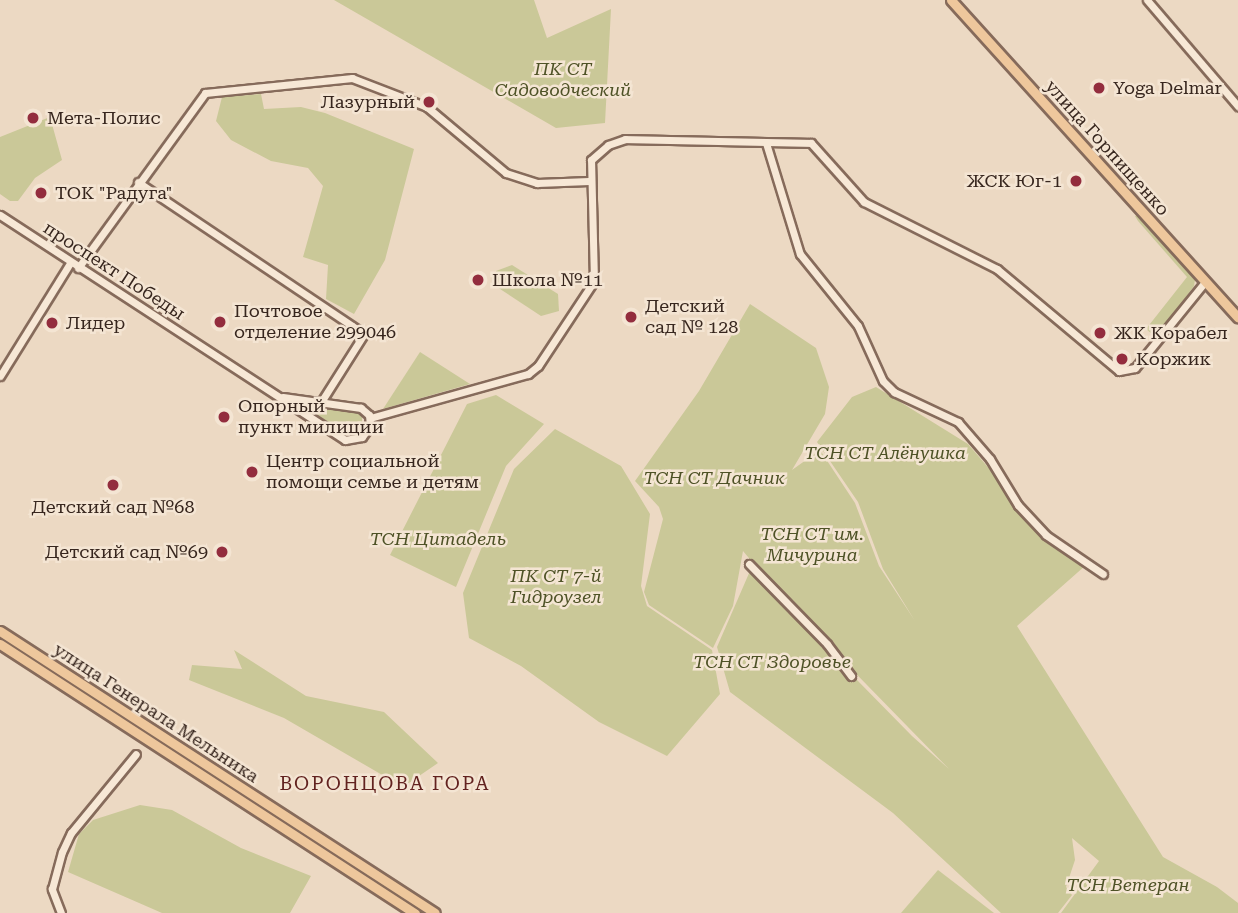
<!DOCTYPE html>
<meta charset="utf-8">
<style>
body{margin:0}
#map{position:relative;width:1238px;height:913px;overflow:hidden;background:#ecd9c3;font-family:"Roboto Serif",serif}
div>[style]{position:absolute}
.green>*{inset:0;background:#cac898}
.roads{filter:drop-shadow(2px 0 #866b5b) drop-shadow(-2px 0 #866b5b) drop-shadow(0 2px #866b5b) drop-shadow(0 -2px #866b5b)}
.minor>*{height:7px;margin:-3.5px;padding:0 3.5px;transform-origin:3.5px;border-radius:3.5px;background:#f7e8d6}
.major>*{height:9px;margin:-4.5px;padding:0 4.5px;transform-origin:4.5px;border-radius:4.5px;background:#eec79c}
.dots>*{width:19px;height:19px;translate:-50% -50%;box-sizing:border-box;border:4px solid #f4e5d3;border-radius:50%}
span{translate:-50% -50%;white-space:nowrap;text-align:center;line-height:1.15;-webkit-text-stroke:5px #f4e5d3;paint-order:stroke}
.park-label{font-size:18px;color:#4e5226;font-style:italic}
.poi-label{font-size:18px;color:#37261e}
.left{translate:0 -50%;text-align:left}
.right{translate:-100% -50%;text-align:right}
.street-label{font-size:18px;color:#37261e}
.neighbourhood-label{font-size:19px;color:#62221f;letter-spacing:2px}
</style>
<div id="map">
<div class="green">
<div style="clip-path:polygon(334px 0,534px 0,547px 38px,611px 9px,605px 123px,556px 128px)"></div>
<div style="clip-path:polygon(261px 94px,264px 109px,301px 107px,325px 113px,414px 149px,385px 260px,354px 314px,326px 299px,328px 265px,303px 257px,323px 186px,308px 168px,271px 161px,231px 140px,216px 121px,222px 97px)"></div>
<div style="clip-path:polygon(50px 117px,62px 160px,35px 178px,18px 201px,10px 201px,0 194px,0 137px)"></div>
<div style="clip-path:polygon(1141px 214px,1196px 274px,1194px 286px,1158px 335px,1152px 334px,1135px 320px,1146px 329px,1187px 277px,1138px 221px,1135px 216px)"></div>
<div style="clip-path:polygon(512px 265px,558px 294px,559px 311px,541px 316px,497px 287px,496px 271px)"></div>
<div style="clip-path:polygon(750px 304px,816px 348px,829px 387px,825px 414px,792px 470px,820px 450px,855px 503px,879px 566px,915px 621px,883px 569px,858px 502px,817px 442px,852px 397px,876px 387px,968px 444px,1046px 535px,1086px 565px,1017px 626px,1163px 857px,1217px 887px,1238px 903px,1238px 913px,1061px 913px,1099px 861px,1072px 838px,1075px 860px,1066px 887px,1072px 895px,1058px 913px,1001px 913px,893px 813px,730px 692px,717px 647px,750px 571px,912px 736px,949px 769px,785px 601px,743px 551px,733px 606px,713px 648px,649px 605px,644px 592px,663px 519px,659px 507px,635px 481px,699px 391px)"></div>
<div style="clip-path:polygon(420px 352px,470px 384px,383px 409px)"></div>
<div style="clip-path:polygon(496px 395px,544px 424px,506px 466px,456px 587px,390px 555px,467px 404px)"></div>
<div style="clip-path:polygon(304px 403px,353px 410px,362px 416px,362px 424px,356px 432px,346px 433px,302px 406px)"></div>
<div style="clip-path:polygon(555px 429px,621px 466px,650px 514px,641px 586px,647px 606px,712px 650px,720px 694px,667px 756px,599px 722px,521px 666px,469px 638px,463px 593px,514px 469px)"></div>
<div style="clip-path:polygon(234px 650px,306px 696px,384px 712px,438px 763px,403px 787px,284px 718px,189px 680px,192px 665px,242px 669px)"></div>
<div style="clip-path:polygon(140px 805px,172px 810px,241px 848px,311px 876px,290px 913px,162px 913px,68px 872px,79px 834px,93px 820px)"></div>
<div style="clip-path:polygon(938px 870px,994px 913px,901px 913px)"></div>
</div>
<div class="roads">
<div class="minor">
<div style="left:1147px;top:0;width:140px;rotate:49.4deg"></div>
<div style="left:766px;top:143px;width:116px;rotate:73deg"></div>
<div style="left:800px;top:254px;width:92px;rotate:51.1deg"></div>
<div style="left:858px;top:326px;width:60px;rotate:65.6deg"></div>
<div style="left:883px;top:381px;width:16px;rotate:45deg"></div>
<div style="left:894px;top:392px;width:71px;rotate:25.1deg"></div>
<div style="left:958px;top:422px;width:49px;rotate:49.1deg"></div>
<div style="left:990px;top:459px;width:54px;rotate:58.7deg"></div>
<div style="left:1018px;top:505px;width:41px;rotate:47deg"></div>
<div style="left:1046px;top:535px;width:69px;rotate:34.4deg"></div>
<div style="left:138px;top:182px;width:272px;rotate:33.9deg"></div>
<div style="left:364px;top:334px;width:80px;rotate:122.3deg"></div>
<div style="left:0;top:215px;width:412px;rotate:33.1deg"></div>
<div style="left:345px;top:440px;width:17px;rotate:-10deg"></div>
<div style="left:362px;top:437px;width:14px;rotate:-54deg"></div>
<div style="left:370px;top:426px;width:11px;rotate:-95deg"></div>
<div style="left:369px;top:415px;width:11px;rotate:-139deg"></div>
<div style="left:361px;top:408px;width:79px;rotate:-172deg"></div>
<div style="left:78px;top:268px;width:216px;rotate:-54deg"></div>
<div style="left:205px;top:93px;width:148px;rotate:-5.8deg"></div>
<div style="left:352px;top:78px;width:80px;rotate:21.1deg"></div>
<div style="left:427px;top:107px;width:103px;rotate:39.9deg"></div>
<div style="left:506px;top:173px;width:33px;rotate:18deg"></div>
<div style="left:537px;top:183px;width:52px;rotate:-2.2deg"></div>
<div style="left:0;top:376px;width:133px;rotate:-58.2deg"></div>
<div style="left:370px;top:418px;width:164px;rotate:-15.6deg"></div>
<div style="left:528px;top:374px;width:13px;rotate:-39deg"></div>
<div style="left:538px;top:366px;width:102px;rotate:-56.6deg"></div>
<div style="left:594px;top:281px;width:121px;rotate:-91.4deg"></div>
<div style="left:591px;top:160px;width:23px;rotate:-41deg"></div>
<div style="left:608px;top:145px;width:18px;rotate:-19deg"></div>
<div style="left:625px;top:139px;width:186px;rotate:1.2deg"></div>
<div style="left:811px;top:143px;width:79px;rotate:48.1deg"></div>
<div style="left:864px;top:202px;width:149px;rotate:26.7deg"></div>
<div style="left:997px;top:269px;width:159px;rotate:39.9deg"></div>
<div style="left:1119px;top:371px;width:16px;rotate:-11deg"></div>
<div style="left:1135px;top:368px;width:111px;rotate:-50.9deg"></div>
<div style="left:749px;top:564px;width:112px;rotate:45.7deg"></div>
<div style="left:827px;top:644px;width:40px;rotate:53deg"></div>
<div style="left:61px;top:913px;width:26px;rotate:-111deg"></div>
<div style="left:52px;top:889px;width:38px;rotate:-75deg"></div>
<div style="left:62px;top:852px;width:21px;rotate:-65deg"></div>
<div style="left:71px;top:833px;width:102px;rotate:-50.6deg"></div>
</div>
<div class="major">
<div style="left:951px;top:0;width:428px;rotate:47.9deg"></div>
<div style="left:0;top:631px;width:518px;rotate:32.95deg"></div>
<div style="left:0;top:644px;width:495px;rotate:33deg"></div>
</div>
</div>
<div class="dots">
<div style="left:1099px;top:88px;background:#932d3e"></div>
<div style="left:429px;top:102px;background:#932d3e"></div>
<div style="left:33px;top:118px;background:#932d3e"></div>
<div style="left:1076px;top:181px;background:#932d3e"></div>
<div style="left:41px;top:193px;background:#932d3e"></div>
<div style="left:478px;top:280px;background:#932d3e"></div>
<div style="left:631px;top:317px;background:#932d3e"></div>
<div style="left:220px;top:322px;background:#932d3e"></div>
<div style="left:52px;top:323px;background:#932d3e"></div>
<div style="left:1100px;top:333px;background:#932d3e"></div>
<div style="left:1122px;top:359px;background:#932d3e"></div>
<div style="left:224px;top:417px;background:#932d3e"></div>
<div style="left:252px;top:472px;background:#932d3e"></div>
<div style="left:113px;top:485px;background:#932d3e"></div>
<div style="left:222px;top:552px;background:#932d3e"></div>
</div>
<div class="park-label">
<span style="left:563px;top:80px">ПК СТ<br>Садоводческий</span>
<span style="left:885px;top:453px">ТСН СТ Алёнушка</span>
<span style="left:714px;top:478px">ТСН СТ Дачник</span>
<span style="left:812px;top:545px">ТСН СТ им.<br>Мичурина</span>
<span style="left:438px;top:539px">ТСН Цитадель</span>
<span style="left:556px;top:587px">ПК СТ 7-й<br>Гидроузел</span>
<span style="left:772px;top:662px">ТСН СТ Здоровье</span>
<span style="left:1128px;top:885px">ТСН Ветеран</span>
</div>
<div class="poi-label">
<span class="left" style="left:1113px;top:88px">Yoga Delmar</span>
<span class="right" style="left:415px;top:102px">Лазурный</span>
<span class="left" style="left:47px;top:118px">Мета-Полис</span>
<span class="right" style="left:1062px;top:181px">ЖСК Юг-1</span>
<span class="left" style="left:55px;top:193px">ТОК "Радуга"</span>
<span class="left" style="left:492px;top:280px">Школа №11</span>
<span class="left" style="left:645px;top:317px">Детский<br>сад № 128</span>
<span class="left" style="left:234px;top:322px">Почтовое<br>отделение 299046</span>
<span class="left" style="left:66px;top:323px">Лидер</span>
<span class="left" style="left:1114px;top:333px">ЖК Корабел</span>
<span class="left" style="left:1136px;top:359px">Коржик</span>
<span class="left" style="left:238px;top:417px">Опорный<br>пункт милиции</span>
<span class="left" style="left:266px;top:472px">Центр социальной<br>помощи семье и детям</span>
<span style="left:113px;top:507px">Детский сад №68</span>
<span class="right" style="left:208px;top:552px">Детский сад №69</span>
</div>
<div class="street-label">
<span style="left:1107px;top:148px;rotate:48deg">улица Горпищенко</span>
<span style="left:114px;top:271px;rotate:33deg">проспект Победы</span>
<span style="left:156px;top:713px;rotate:33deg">улица Генерала Мельника</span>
</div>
<div class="neighbourhood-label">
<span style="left:385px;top:784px">ВОРОНЦОВА ГОРА</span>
</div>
</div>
